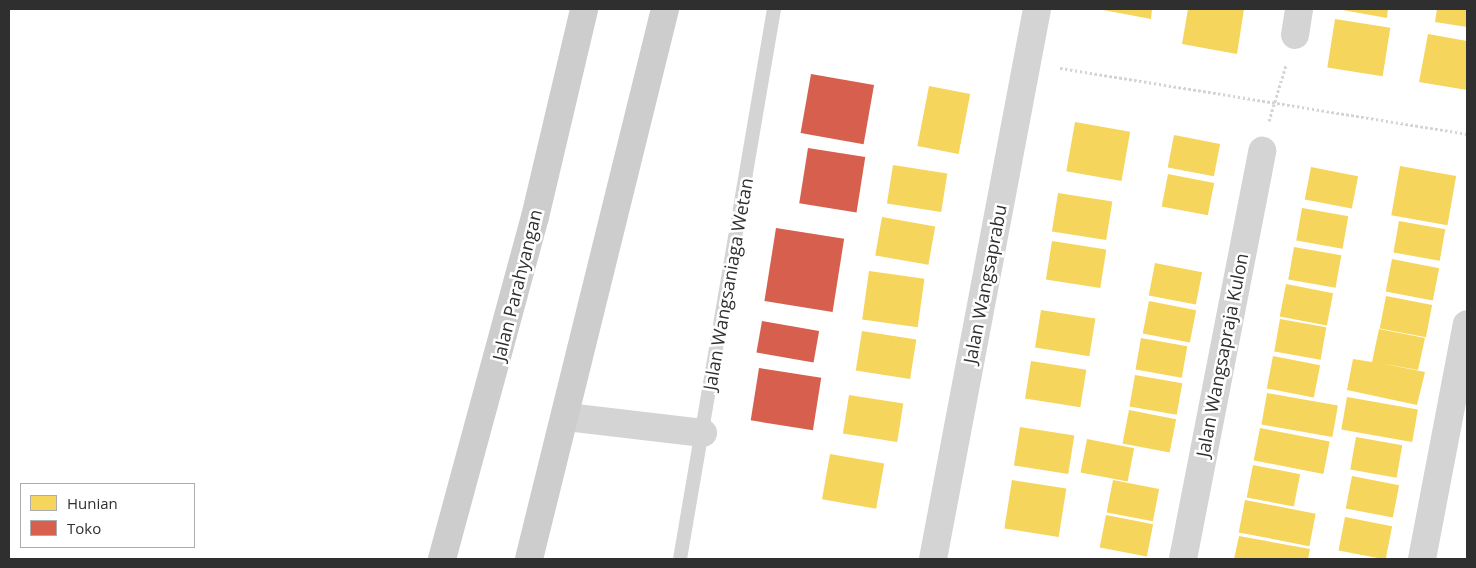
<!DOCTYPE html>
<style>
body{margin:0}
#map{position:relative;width:1476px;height:568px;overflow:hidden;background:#fff;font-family:"Open Sans",sans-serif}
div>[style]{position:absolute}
.homes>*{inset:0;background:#f6d55c;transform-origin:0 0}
.shops>*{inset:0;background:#d6604d;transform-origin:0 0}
.path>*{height:3px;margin-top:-1.5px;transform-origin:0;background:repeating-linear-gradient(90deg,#d4d4d4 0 2.5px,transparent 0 5px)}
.service>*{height:14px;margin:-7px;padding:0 7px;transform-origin:7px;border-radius:7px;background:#d4d4d4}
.minor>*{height:28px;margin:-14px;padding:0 14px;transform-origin:14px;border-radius:14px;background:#d4d4d4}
.secondary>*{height:28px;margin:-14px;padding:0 14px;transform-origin:14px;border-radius:14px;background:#cdcdcd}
span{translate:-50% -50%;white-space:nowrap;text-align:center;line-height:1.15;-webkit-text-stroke:5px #fff;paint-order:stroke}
.street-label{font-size:18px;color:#2f2f2f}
.frame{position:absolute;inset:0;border:10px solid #2f2f2f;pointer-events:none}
.legend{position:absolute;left:20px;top:483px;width:175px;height:65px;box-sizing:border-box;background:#fff;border:1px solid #acacac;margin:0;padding:6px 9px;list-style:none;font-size:15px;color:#2f2f2f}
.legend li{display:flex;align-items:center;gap:10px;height:25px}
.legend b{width:25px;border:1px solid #acacac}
</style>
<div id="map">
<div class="homes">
<div style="clip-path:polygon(1098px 9px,1152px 9px,1151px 19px)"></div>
<div style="clip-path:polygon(1188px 9px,1244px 9px,1237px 54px,1182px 44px)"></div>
<div style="clip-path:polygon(1337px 9px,1388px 9px,1387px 18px)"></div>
<div style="clip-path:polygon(1437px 9px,1467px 9px,1467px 27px,1435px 22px)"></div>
<div style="left:1335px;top:19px;width:56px;height:49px;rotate:9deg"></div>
<div style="clip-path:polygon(1428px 34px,1467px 41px,1467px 90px,1419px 82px)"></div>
<div style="left:929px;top:86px;width:42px;height:61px;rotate:11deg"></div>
<div style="left:1075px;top:122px;width:56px;height:50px;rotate:10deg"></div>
<div style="left:1174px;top:135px;width:47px;height:33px;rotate:11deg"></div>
<div style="left:893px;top:165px;width:55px;height:39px;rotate:9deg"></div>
<div style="left:1400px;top:166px;width:57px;height:50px;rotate:10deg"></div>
<div style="left:1311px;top:167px;width:48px;height:33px;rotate:11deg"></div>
<div style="left:1168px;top:174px;width:47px;height:33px;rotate:11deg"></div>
<div style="left:1058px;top:193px;width:55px;height:39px;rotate:9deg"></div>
<div style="left:1302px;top:208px;width:47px;height:33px;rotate:10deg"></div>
<div style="left:882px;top:217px;width:54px;height:39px;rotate:10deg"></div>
<div style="left:1399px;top:221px;width:47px;height:32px;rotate:10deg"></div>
<div style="left:1052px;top:241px;width:55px;height:39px;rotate:9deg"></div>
<div style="left:1294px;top:247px;width:48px;height:33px;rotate:10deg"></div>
<div style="left:1392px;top:259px;width:48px;height:33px;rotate:11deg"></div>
<div style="left:1155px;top:263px;width:48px;height:33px;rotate:11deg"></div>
<div style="left:869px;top:271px;width:56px;height:49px;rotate:8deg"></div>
<div style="left:1286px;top:284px;width:48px;height:33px;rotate:11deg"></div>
<div style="left:1386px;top:296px;width:47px;height:33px;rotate:11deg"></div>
<div style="left:1149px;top:301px;width:48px;height:33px;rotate:11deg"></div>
<div style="left:1041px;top:310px;width:55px;height:38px;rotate:9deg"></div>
<div style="left:1280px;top:319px;width:47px;height:33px;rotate:10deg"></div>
<div style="clip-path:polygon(1379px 329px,1425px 338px,1418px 370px,1379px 363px,1425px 372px,1417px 405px,1347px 390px,1353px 359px,1372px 362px)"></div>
<div style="left:862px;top:331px;width:55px;height:40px;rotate:9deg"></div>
<div style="left:1141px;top:338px;width:47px;height:32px;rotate:10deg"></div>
<div style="left:1273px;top:356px;width:48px;height:33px;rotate:11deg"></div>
<div style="left:1031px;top:361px;width:56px;height:38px;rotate:9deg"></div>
<div style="left:1135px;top:375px;width:48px;height:32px;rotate:10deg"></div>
<div style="left:1267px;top:393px;width:72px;height:32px;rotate:10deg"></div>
<div style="left:849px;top:395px;width:55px;height:39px;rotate:9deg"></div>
<div style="left:1347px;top:397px;width:72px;height:33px;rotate:10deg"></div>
<div style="left:1129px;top:410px;width:48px;height:34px;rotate:11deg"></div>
<div style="left:1020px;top:427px;width:55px;height:39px;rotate:9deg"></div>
<div style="left:1260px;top:428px;width:71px;height:33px;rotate:11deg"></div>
<div style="left:1356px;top:437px;width:47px;height:33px;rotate:10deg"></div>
<div style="left:1087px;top:439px;width:48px;height:34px;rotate:11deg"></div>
<div style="left:830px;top:454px;width:55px;height:46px;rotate:10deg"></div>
<div style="left:1253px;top:465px;width:48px;height:33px;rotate:11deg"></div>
<div style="left:1352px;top:476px;width:48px;height:33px;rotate:11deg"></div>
<div style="left:1012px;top:480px;width:55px;height:49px;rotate:9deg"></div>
<div style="left:1113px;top:480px;width:47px;height:33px;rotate:11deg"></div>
<div style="left:1245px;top:500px;width:72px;height:33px;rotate:11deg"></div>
<div style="left:1106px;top:515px;width:48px;height:33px;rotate:11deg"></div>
<div style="left:1345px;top:517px;width:48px;height:34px;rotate:11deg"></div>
<div style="clip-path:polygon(1239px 536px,1310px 549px,1308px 559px,1234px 559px)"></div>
</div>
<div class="shops">
<div style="left:811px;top:74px;width:64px;height:60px;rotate:10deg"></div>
<div style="left:808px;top:148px;width:58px;height:56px;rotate:9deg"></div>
<div style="left:776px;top:228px;width:69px;height:74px;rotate:9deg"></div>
<div style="left:762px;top:321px;width:58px;height:32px;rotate:10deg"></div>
<div style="left:759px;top:368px;width:63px;height:53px;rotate:9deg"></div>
</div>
<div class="path">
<div style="left:1060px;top:68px;width:412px;rotate:9.2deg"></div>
<div style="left:1269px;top:121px;width:59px;rotate:-73.1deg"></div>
</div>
<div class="service">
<div style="left:680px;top:559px;width:558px;rotate:-80.3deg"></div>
</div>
<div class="minor">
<div style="left:1295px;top:35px;width:26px;rotate:-81deg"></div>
<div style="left:567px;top:417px;width:137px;rotate:6.7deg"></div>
<div style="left:933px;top:559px;width:560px;rotate:-79.29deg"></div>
<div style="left:1183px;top:559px;width:416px;rotate:-79deg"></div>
<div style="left:1422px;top:559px;width:239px;rotate:-79.2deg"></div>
</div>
<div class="secondary">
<div style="left:442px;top:559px;width:354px;rotate:-74.8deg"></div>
<div style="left:535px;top:217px;width:214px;rotate:-76.7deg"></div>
<div style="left:529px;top:559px;width:567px;rotate:-76.11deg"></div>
</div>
<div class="street-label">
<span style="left:728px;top:284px;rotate:-80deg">Jalan Wangsaniaga Wetan</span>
<span style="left:985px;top:284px;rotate:-79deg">Jalan Wangsaprabu</span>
<span style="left:517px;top:285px;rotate:-76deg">Jalan Parahyangan</span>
<span style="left:1222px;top:355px;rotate:-79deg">Jalan Wangsapraja Kulon</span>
</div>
<div class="frame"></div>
<ul class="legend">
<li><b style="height:14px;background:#f6d55c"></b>Hunian</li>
<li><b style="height:14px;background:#d6604d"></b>Toko</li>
</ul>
</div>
